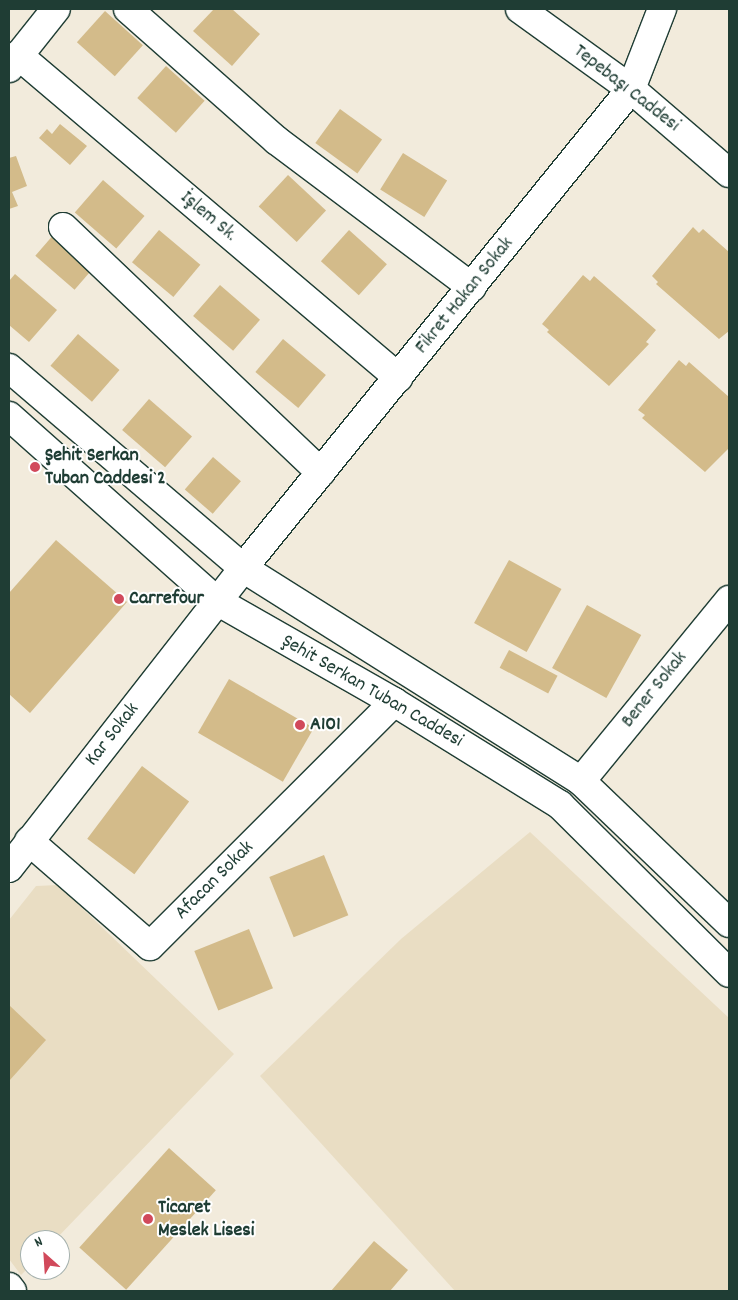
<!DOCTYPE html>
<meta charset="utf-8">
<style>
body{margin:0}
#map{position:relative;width:738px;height:1300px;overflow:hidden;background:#f2ebdc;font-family:Dekko,sans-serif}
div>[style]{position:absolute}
.built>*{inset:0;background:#e9ddc3}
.building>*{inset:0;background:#d3bb8a;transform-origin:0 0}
.roads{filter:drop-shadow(1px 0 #1f3d34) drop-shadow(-1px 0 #1f3d34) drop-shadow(0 1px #1f3d34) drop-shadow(0 -1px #1f3d34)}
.minor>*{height:28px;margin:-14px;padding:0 14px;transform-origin:14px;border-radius:14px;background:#fff}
.major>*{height:28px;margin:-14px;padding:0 14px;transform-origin:14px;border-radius:14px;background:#fff}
.dots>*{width:14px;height:14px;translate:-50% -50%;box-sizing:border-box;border:2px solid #fff;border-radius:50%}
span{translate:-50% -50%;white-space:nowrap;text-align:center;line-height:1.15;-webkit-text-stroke:4px #fff;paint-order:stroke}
.street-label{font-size:20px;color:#1f3d34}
.poi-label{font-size:20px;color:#1f3d34;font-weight:700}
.left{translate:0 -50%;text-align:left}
.frame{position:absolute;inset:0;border:10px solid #1f3d34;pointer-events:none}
.north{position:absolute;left:20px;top:1230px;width:50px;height:50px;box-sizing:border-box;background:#fff;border:1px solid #a5b1ae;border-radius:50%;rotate:334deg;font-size:14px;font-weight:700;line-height:20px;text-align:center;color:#1f3d34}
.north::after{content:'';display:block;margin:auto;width:18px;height:22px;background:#d1495b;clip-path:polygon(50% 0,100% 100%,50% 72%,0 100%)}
</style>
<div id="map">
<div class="built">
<div style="clip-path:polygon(530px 832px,729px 1018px,729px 1291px,455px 1291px,260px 1076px,401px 939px)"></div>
<div style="clip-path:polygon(58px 885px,234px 1054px,55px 1240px,30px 1240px,30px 1266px,21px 1275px,9px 1259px,9px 920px,36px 886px)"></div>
</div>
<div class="building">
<div style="clip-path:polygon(214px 9px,232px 9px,260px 34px,232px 66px,193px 31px)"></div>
<div style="left:105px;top:11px;width:51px;height:42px;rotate:42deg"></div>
<div style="left:166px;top:66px;width:52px;height:43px;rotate:42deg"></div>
<div style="left:340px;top:109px;width:52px;height:42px;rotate:36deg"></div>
<div style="clip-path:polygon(60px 124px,87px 146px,70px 165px,39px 138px,47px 129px,52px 134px)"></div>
<div style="left:403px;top:153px;width:52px;height:43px;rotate:32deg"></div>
<div style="clip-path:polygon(16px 156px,27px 186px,12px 192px,18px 206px,9px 209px,9px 158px)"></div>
<div style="left:288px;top:175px;width:52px;height:43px;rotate:43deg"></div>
<div style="left:103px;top:180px;width:55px;height:43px;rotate:41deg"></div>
<div style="clip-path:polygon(693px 227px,699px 233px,703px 229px,729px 252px,729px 331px,719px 339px,656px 284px,658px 282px,652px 276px)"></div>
<div style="left:159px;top:230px;width:54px;height:42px;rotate:40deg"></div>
<div style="left:349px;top:230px;width:51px;height:42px;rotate:42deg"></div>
<div style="left:55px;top:233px;width:52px;height:30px;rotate:41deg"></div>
<div style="clip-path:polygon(15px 274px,57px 310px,29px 342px,9px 325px,9px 281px)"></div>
<div style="clip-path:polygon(583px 275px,590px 281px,594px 276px,656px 330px,646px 342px,649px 344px,609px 386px,547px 332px,549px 330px,542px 324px)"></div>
<div style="left:220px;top:285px;width:53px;height:41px;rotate:41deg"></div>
<div style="left:78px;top:334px;width:55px;height:42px;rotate:41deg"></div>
<div style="left:283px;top:339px;width:56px;height:43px;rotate:40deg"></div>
<div style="clip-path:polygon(679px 360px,686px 366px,689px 362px,729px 397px,729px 448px,705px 472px,642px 418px,645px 415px,638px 410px)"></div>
<div style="left:149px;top:399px;width:57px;height:41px;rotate:41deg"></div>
<div style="left:213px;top:457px;width:37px;height:43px;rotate:41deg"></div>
<div style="clip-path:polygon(56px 540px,127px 602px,30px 713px,9px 694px,9px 593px)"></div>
<div style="left:509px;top:560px;width:60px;height:72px;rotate:29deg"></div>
<div style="left:587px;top:605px;width:62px;height:72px;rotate:29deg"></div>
<div style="left:509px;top:650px;width:55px;height:20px;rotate:28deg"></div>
<div style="left:229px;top:679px;width:98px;height:62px;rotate:30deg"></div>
<div style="left:142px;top:766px;width:59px;height:91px;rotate:37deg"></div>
<div style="left:324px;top:855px;width:65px;height:59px;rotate:68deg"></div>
<div style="left:249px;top:929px;width:64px;height:59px;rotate:68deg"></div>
<div style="clip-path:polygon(9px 1005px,46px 1040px,9px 1081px)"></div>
<div style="left:169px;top:1148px;width:63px;height:134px;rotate:42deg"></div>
<div style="clip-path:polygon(374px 1241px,408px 1270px,390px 1291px,331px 1291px)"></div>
</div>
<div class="roads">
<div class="minor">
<div style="left:128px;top:9px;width:198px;rotate:41.5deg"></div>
<div style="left:276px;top:140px;width:245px;rotate:36.9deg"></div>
<div style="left:520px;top:9px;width:137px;rotate:35.8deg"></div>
<div style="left:631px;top:89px;width:129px;rotate:40.6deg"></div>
<div style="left:18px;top:55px;width:499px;rotate:40.3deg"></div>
<div style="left:9px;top:68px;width:75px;rotate:-51.5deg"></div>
<div style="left:63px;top:227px;width:356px;rotate:43.6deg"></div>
<div style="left:581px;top:781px;width:234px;rotate:-50.7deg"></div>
<div style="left:29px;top:841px;width:160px;rotate:41deg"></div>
<div style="left:150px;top:946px;width:345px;rotate:-45deg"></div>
<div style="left:9px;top:868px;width:380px;rotate:-52deg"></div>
<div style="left:243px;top:568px;width:616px;rotate:-50.99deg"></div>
<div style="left:631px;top:89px;width:86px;rotate:-68.8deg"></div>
<div style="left:9px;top:1287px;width:5px;rotate:53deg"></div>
</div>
<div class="major">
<div style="left:9px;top:368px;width:308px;rotate:40.5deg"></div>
<div style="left:243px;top:568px;width:400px;rotate:32.2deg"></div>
<div style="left:581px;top:781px;width:205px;rotate:43.8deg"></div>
<div style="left:9px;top:416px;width:278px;rotate:41.7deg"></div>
<div style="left:217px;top:601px;width:204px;rotate:29.7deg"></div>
<div style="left:394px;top:702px;width:195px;rotate:31.8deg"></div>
<div style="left:560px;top:805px;width:238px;rotate:44.8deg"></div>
</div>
</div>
<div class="dots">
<div style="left:35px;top:467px;background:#d1495b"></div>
<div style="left:119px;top:599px;background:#d1495b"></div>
<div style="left:300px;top:725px;background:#d1495b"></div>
<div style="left:148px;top:1219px;background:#d1495b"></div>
</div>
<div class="street-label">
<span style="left:626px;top:89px;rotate:38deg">Tepebaşı Caddesi</span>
<span style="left:208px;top:217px;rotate:40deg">İşlem Sk.</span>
<span style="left:465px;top:296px;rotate:-51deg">Fikret Hakan Sokak</span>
<span style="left:655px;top:690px;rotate:-51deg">Bener Sokak</span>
<span style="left:372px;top:692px;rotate:30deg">Şehit Serkan Tuban Caddesi</span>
<span style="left:113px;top:735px;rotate:-52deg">Kar Sokak</span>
<span style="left:215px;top:881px;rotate:-45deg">Afacan Sokak</span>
</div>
<div class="poi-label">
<span class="left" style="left:45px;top:468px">Şehit Serkan<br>Tuban Caddesi 2</span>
<span class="left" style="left:129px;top:599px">Carrefour</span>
<span class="left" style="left:310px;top:725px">A101</span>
<span class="left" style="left:158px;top:1220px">Ticaret<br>Meslek Lisesi</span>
</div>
<div class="frame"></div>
<div class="north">N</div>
</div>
